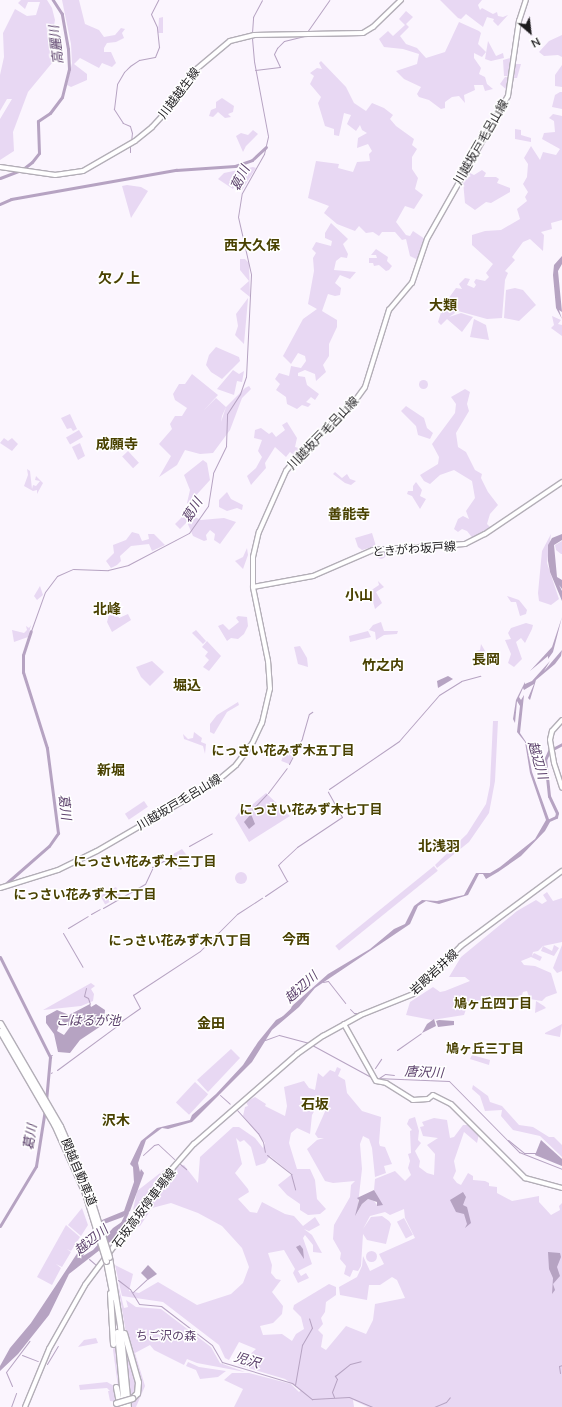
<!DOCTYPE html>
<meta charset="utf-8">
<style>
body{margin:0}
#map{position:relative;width:562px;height:1407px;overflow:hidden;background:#fbf5fe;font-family:Mulish,"Noto Sans JP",sans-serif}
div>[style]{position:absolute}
.green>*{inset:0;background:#e8d8f3;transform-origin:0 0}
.round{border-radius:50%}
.water>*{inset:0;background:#b6a3c2}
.stream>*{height:1px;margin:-0.5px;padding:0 0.5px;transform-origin:0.5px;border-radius:0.5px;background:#b6a3c2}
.river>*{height:3px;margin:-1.5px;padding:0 1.5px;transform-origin:1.5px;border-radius:1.5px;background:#b6a3c2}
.roads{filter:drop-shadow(1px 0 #b3aeb7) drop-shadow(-1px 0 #b3aeb7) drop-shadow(0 1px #b3aeb7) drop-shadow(0 -1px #b3aeb7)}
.major>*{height:4px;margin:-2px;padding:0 2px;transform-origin:2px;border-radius:2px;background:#fff}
.highway>*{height:5px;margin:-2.5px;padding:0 2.5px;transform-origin:2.5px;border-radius:2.5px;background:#fff}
.bridges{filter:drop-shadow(1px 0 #b3aeb7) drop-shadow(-1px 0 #b3aeb7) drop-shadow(0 1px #b3aeb7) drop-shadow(0 -1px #b3aeb7)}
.highway-bridge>*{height:5px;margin:-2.5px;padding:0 2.5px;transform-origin:2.5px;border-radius:2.5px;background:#fff}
span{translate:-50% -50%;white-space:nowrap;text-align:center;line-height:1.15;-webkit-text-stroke:3px #fff;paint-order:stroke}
.street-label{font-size:12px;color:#1e1c1f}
.park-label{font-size:12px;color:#593e69}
.water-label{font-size:13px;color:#5b406b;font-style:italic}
.neighbourhood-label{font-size:13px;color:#494100;font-weight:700}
.quarter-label{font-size:14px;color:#494100;font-weight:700}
.north{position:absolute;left:510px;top:12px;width:40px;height:40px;-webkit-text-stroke:3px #fff;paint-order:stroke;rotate:152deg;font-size:11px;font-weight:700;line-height:16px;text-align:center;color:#1e1c1f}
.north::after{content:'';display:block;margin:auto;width:14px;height:18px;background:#1e1c1f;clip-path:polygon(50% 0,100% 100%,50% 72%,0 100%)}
</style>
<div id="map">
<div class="green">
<div style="clip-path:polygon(21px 0,47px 0,52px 8px,55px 20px,52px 37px,52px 63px,28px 92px,13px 132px,14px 151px,0 160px,0 119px,12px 99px,7px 99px,0 111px,0 75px,4px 57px,3px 33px,15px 9px,27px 16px,36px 15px,40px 2px,28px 2px,25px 9px,18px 3px)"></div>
<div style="clip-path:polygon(62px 0,79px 0,85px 24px,99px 30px,104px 37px,115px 35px,121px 28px,125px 29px,122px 33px,124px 38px,116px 42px,107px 43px,104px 48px,104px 52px,111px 52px,116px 63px,112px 67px,102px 63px,99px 68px,80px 58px,74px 64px,87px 74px,87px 80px,71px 87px,67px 85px,72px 63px,71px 44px)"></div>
<div style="clip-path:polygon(440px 0,482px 0,478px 5px,480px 10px,482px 8px,493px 14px,497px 12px,498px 16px,503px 17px,508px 15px,498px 26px,493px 21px,494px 19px,487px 17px,483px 27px,466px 14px,461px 19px,458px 18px)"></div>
<div style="clip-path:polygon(406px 11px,413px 17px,406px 24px,409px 27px,400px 36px,406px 44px,417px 48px,426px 58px,445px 52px,459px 22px,479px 31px,481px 33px,478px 44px,486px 52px,482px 57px,474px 53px,474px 58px,481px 68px,479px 74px,485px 77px,487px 84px,493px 89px,485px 91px,483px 85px,474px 85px,475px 90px,464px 95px,465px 103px,459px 96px,452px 97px,445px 102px,445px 108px,441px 109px,429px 100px,419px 97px,417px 94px,421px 87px,404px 79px,396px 71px,417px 64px,419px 54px,403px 49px,384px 47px,379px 39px,388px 31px,393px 36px,405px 25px,399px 19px)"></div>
<div style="clip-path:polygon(163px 17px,163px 33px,158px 33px,159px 18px)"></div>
<div style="clip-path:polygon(562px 35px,562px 57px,558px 55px,544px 56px,539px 52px,549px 41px)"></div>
<div style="clip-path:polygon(488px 41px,496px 56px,503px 53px,504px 58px,491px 61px,485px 59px)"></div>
<div style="clip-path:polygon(514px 57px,511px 76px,504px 76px,503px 60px)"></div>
<div style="clip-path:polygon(321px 61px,346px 87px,354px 103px,366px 111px,372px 103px,384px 108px,393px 115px,390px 119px,396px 126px,414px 139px,412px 145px,417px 149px,412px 157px,412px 169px,418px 178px,415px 189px,423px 195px,414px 209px,405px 206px,396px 222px,406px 235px,410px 236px,413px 231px,425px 239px,418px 260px,410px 256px,406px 239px,402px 240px,395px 232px,382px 232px,379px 236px,373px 232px,366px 233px,359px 226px,355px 231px,337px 224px,324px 213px,329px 206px,308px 198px,316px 161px,339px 164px,338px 168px,353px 172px,357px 162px,370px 161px,369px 154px,372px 151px,368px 144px,357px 148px,358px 138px,367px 133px,362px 130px,360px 125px,356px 131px,347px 124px,351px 115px,344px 113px,339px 136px,334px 135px,334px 129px,325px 126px,318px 103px,321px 97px,310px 84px,314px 76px,310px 73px,317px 68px,322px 69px,319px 63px)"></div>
<div style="clip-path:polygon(515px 64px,521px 64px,517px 78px,514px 78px)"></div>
<div style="clip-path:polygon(562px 65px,562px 87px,555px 86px,555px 75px)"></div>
<div style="clip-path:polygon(505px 77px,511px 78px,508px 91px,500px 84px)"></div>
<div style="clip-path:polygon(560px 92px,562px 92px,562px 109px,552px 107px,555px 95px)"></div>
<div style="clip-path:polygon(222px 98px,234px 106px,233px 112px,228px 114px,231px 117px,225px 118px,218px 112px,213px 117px,209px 116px,211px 110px,216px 108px,216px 102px)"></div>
<div style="clip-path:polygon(553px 114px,562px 116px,562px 220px,551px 223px,552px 229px,541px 232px,544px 235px,543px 251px,530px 239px,523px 242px,512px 257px,515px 260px,505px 271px,508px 273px,505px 280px,502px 318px,487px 319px,458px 311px,449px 317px,461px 313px,473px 317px,462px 332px,447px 319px,441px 325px,438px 322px,443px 306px,456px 288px,462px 289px,459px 284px,465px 278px,470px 279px,467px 285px,474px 288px,476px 285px,474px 282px,476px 279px,485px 281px,489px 277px,486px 273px,493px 264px,472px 245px,472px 235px,485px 231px,501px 230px,520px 219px,517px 209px,527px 201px,525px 197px,528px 192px,523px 184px,527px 177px,528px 164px,524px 158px,531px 146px,540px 160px,543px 152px,556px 155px,560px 149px,542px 139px,544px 133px,555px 132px,554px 121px,549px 118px)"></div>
<div style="clip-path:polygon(515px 129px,521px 130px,521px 135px,531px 138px,531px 142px,515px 139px)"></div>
<div style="clip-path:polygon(253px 130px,258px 134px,246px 146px,243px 152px,236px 136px,241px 133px,248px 135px)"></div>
<div style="clip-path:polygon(253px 167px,256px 168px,242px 190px,236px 184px,233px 189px,218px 179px,224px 173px)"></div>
<div style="clip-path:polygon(482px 170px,486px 173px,484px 177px,496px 177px,499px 179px,497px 183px,510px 188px,510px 192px,491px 203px,486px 202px,475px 210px,465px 203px,463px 181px,468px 172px,474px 175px)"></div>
<div style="clip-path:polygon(127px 185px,141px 187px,148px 191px,131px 218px,122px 186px)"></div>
<div style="clip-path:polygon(331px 223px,348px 239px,343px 244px,348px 254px,347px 258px,341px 257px,336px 261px,334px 270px,356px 272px,350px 279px,340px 275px,335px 283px,341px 288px,340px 295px,335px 296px,328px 294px,322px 311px,337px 320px,337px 327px,329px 344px,329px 356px,323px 365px,326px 372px,316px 381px,315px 374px,305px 370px,298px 373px,298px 376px,305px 377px,307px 385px,319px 394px,315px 400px,311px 397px,306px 402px,311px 404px,308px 407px,302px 405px,297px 409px,287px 404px,286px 397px,276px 390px,280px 384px,275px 379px,279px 373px,289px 376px,291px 366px,301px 368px,306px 361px,305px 356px,298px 353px,291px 364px,283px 356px,303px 319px,317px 309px,308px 304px,314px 271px,313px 258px,316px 253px,312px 249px,316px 242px,331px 246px,332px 241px,325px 238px,325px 233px)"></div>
<div style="clip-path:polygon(376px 249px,388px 257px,387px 261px,392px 266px,389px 270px,386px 271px,379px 265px,374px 266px,373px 263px,369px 263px,369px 258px,377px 258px,376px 255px,371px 255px)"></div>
<div style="clip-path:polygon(240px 259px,245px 259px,249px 263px,250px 297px,240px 289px,249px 281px,240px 270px)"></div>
<div style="clip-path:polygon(515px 288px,523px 290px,536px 305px,519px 321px,504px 318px,506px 290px)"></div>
<div style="clip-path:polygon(248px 298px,248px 299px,244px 344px,235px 335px,238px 326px,236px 314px)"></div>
<div style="clip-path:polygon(552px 316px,561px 320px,558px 324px,562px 325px,562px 336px,551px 328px,554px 325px)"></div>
<div style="clip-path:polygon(474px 319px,486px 325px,489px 340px,470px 337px)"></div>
<div style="clip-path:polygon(216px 347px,239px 357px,240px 361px,222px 379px,211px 372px,206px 365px,209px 355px)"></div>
<div style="clip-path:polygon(233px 370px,239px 374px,244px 371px,242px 382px,237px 381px,234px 395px,217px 389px)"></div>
<div style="clip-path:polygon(192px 374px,218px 395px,204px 410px,216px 398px,226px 407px,222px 416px,221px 422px,226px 407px,245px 388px,249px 386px,251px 389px,242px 398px,230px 430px,213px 453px,200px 454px,185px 450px,177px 465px,159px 477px,171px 456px,159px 444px,172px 429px,170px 424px,175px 416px,182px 416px,187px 408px,175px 400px,173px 394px,179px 384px,185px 384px)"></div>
<div class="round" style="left:418.5px;top:379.5px;width:9px;height:9px"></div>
<div style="clip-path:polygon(465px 389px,470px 392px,467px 404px,469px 411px,456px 433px,458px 447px,466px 452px,475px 470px,482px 474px,481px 478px,488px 492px,498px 505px,490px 514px,487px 524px,491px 528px,474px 540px,467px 531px,462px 529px,458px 532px,454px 529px,458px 519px,463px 516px,469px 519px,466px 511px,475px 498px,472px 481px,454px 470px,440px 475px,430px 484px,424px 481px,420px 475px,438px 464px,439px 457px,432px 444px,455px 413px,456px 404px,451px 397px)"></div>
<div style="clip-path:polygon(406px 406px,424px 418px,427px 428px,433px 433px,430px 439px,418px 435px,416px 426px,401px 411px)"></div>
<div style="clip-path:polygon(70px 414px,77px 429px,73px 431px,71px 428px,67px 429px,61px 418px)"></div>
<div style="clip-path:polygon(287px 422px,297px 438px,295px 447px,302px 449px,296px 457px,290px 452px,286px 457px,275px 447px,265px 463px,266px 468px,251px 485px,247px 476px,256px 468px,262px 457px,258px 451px,262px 440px,254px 438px,255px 430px,261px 428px,269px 434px,272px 432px,276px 437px,285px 430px,282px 425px)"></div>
<div style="left:79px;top:430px;width:8px;height:15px;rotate:60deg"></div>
<div style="clip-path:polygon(4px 438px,8px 441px,12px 438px,18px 444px,12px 451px,0 443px)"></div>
<div style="clip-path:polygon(80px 443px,85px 456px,78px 460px,72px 447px)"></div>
<div style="left:128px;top:451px;width:16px;height:8px;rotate:47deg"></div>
<div style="clip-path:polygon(203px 460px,207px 463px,210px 480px,191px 501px,195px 517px,201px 520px,224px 518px,236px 522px,220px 544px,214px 540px,215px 534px,210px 530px,206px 535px,207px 540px,204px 541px,193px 536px,187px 522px,180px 529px,175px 524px,184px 515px,187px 516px,192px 508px,187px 503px,190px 490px,184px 475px)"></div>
<div style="clip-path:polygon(27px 469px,30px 471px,32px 489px,33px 485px,36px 486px,40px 481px,35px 480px,36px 476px,43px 483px,37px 494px,37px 490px,33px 491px,24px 486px,28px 475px)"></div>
<div style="clip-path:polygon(335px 472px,342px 478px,347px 474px,350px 479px,356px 481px,351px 485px,345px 483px,333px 474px)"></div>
<div style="clip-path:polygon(416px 482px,422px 490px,420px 496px,426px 499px,420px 509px,412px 496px,407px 494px,408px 491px,413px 491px,413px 486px)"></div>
<div style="clip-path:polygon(227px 492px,231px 499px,243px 505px,242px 510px,237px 508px,227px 511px,219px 507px,219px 500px)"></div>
<div style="clip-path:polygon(132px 532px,139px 534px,142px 541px,149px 539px,148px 534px,154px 534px,165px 545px,152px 551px,149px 544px,131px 546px,120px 556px,121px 561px,117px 565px,111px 568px,106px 561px,114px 553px,113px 545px,126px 540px)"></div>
<div style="clip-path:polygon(372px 533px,376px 546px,362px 550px,358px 547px,355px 538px)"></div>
<div style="clip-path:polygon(551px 534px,547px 563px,559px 599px,551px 605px,539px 601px,538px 593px,542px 551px)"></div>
<div style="clip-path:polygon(562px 541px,562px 554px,561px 554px,556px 550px,555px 545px)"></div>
<div style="clip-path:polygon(247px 548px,248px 555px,243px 569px,235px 561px,243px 557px)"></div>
<div class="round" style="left:376px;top:549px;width:10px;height:10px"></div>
<div style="clip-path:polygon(378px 581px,384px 587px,376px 592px,382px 603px,375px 609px,372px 598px,367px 597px,370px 591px,379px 585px)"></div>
<div style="clip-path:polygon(40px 586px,43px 595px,37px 600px,34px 596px)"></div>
<div style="clip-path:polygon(507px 596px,519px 600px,527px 610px,526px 614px,520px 616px,516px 602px,511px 602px)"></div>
<div style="clip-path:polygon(111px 608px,115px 608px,119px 618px,128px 614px,131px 620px,112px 632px,107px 622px)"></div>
<div style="clip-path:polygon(238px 616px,247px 617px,248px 626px,244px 634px,238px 639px,231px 638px,227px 641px,218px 626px,223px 624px,229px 630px,239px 622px,236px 618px)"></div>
<div style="clip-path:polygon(381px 622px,384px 631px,398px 631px,397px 634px,384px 635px,376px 640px,375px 632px,369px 630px,373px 625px)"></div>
<div style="clip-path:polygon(526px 623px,533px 625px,532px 629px,525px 643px,521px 638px,516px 642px,522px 659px,514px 667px,508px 663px,511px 654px,505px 640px,511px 639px,508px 633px,511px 628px)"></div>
<div style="clip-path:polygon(31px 625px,28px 637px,14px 642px,12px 630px,24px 633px,27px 630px,26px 626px,29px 628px)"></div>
<div style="clip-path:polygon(196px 630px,206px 641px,203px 644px,192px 633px)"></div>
<div style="clip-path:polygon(368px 631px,371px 637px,350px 642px,349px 636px)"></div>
<div style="clip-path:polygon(207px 641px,221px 656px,209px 671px,203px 667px,209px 660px,205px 656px,208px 652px,202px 647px)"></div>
<div style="clip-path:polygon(481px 644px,488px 656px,478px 660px,476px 651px,480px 650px)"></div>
<div style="clip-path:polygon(300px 646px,307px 658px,308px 667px,298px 664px,294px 647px)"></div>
<div style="clip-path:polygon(152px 661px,164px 672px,150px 686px,141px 677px,136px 667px)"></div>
<div style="clip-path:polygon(238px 702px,239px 705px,227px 712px,214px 734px,210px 732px,210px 724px,217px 715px)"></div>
<div style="clip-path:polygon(493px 721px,498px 721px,495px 781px,489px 813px,469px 842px,437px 868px,435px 865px,467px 834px,486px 804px,490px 785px)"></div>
<div style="clip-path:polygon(194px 732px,202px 738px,201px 742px,206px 744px,205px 754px,203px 746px,184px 739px,183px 734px,188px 739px,193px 738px)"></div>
<div style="left:287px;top:746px;width:9px;height:16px;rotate:21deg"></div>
<div style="clip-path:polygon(266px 793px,290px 816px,249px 842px,235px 818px,241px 810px,247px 809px)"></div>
<div style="left:144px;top:801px;width:7px;height:23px;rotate:56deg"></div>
<div style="clip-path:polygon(182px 849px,188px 857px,181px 870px,170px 864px,166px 858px)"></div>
<div style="left:434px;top:866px;width:6px;height:127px;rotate:51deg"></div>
<div class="round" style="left:235px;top:872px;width:12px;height:12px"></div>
<div style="left:116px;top:887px;width:10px;height:18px;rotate:61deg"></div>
<div style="clip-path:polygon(547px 892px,553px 901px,562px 898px,562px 942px,543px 946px,538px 951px,533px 952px,532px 956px,534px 953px,542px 957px,540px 961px,531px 957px,521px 961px,524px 965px,535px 966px,551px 973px,557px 993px,546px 997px,542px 1001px,530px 999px,527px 991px,523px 992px,522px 995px,506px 1001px,503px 1007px,484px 1005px,485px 997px,482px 996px,480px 1001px,469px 1001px,464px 1015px,432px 1020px,406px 1015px,410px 1002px,433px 987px,440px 992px,445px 991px,470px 981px,465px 977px,449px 977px,461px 957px,517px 911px,536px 900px,542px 904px,547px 901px,543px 895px)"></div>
<div style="clip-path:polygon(554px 945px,559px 948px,554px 956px,541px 951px,543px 946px,552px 951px)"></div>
<div style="clip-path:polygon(562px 945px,562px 971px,557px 973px,553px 968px)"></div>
<div style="clip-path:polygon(91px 983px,95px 986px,91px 989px,94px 994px,93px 1001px,81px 1006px,43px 1010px)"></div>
<div style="clip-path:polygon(536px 1001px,544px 1006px,546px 1008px,535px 1013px)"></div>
<div style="clip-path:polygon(562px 1024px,560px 1037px,545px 1034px,545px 1033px)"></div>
<div style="clip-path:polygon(231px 1049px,240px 1058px,208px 1092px,197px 1080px)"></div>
<div style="clip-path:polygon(472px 1055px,490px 1060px,489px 1065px,470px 1059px)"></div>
<div style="clip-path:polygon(evenodd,337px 1067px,341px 1069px,338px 1076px,345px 1080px,347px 1093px,362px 1111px,381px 1117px,379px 1143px,380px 1146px,385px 1147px,392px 1164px,384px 1166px,386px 1173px,375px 1177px,372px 1148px,369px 1139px,363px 1136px,360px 1144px,362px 1169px,357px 1213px,362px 1204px,368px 1199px,374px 1201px,377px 1205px,382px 1205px,374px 1190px,375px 1179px,395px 1171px,405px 1181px,411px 1175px,408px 1168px,410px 1161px,408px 1154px,411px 1153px,410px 1131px,412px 1130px,407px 1124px,409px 1119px,415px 1117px,419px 1131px,418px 1140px,421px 1143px,415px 1151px,420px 1161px,419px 1167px,427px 1173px,434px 1175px,435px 1154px,427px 1145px,438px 1138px,423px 1136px,420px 1127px,424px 1126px,422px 1122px,434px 1118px,447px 1120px,450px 1138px,454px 1137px,463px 1125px,470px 1125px,479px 1134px,477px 1143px,464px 1132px,454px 1161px,456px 1171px,453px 1178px,457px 1183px,461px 1185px,468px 1173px,473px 1176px,473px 1180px,485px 1181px,489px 1183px,489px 1186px,497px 1187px,497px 1193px,512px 1201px,539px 1196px,539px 1202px,551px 1215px,560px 1210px,559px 1206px,562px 1203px,562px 1407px,368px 1407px,353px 1400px,354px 1407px,234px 1407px,243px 1389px,224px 1380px,232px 1373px,249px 1373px,291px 1384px,299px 1392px,301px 1390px,285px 1379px,238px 1365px,256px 1349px,239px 1342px,229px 1360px,225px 1358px,219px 1345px,163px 1302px,122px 1296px,115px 1265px,133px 1274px,129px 1291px,139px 1293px,158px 1282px,197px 1305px,231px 1294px,243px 1283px,249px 1267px,242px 1248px,222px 1226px,198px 1213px,171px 1203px,152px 1208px,140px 1226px,133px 1228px,132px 1215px,137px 1191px,164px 1170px,184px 1165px,198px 1183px,200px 1157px,233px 1127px,239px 1127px,255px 1138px,263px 1148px,265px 1143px,243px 1116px,245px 1107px,248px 1106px,246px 1102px,255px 1097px,266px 1104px,265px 1106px,285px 1116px,287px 1106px,284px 1087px,304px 1081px,309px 1088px,315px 1090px,318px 1073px,323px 1077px,330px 1070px,335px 1072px,337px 1067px,320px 1101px,326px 1102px,327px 1107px,315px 1134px,318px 1138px,324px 1138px,317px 1140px,307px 1149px,325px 1181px,333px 1183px,355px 1181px,351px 1185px,350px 1197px,334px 1225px,333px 1239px,341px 1253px,340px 1259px,346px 1266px,344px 1274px,350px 1277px,353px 1270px,358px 1271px,361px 1266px,363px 1234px,367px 1240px,386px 1244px,391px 1224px,389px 1221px,382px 1216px,371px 1217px,363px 1229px,370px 1216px,385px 1212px,390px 1215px,404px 1209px,405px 1218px,415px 1238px,379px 1254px,384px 1264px,370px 1271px,363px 1256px,362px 1266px,357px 1277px,339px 1287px,340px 1295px,367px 1300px,369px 1285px,380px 1285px,392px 1277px,397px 1280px,405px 1298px,375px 1304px,373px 1320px,366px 1334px,346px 1326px,326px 1350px,321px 1347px,323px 1335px,318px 1330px,323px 1324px,321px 1318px,325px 1312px,326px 1302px,336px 1295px,336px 1287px,329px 1284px,294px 1305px,293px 1309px,301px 1317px,304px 1329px,296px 1334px,292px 1341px,282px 1334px,263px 1335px,260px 1326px,273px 1323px,282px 1314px,283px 1306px,272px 1292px,281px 1280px,276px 1279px,271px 1273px,272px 1265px,268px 1253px,284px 1250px,295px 1269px,293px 1273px,298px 1283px,309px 1278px,306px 1273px,301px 1276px,298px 1271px,312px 1264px,303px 1238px,305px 1235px,313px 1245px,313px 1252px,322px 1253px,312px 1235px,304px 1229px,309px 1231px,320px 1225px,315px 1217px,303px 1226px,294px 1216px,285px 1214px,262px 1202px,257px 1213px,250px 1212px,238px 1199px,249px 1192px,248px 1189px,235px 1173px,242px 1164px,236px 1138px,240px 1142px,244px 1140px,251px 1147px,256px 1166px,265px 1163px,270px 1156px,292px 1174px,278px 1185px,287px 1195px,300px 1204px,300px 1210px,308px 1215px,320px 1214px,326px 1209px,317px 1199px,315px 1180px,310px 1169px,297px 1169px,289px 1143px,291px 1133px,297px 1128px,310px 1134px,312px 1115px,320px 1101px)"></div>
<div style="left:195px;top:1082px;width:18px;height:28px;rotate:43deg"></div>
<div style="clip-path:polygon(473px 1085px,488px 1096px,490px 1102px,502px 1106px,519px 1125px,533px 1127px,549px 1137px,554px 1137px,562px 1145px,562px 1157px,540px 1136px,513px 1130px,501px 1116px,502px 1110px,485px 1111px,480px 1096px,472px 1089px)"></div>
<div style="clip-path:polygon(82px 1208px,88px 1225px,81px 1236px,68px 1225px)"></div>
<div style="left:404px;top:1218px;width:19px;height:8px;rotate:62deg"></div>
<div style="clip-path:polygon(66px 1225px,80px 1237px,71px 1251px,67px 1249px,71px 1252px,62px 1267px,56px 1264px,61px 1268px,52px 1285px,37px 1277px)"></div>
<div class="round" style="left:365.5px;top:1250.5px;width:11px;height:11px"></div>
<div style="clip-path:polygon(117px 1280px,124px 1308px,128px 1307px,126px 1300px,136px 1307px,161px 1309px,211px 1347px,220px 1363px,245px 1372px,197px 1363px,187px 1359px,184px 1365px,154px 1350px,150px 1345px,135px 1353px,145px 1386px,136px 1407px,131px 1407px,130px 1400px,139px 1389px,128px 1345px)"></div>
<div style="clip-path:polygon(115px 1330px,121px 1401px,120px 1401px,113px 1350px)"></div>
<div style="clip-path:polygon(96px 1338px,98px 1343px,78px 1347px,84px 1340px)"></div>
<div style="clip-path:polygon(124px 1340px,136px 1380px,136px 1391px,130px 1398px)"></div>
<div style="clip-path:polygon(188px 1362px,199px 1367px,226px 1371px,218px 1377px,200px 1379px,196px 1370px,186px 1366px)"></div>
<div style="clip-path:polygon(107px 1382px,114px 1386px,117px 1402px,110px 1401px,108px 1391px,110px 1391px,107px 1388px,80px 1390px,79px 1385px)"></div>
</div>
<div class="water">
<div style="clip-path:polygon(562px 256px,562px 264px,558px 271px,562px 312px,559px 310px,562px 319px,556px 308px,553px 275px,554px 265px)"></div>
<div style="clip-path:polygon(562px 534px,562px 540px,554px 545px,557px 577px,562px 580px,562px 589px,559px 585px,562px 591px,562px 601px,550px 572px,548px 561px,548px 545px,552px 538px)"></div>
<div style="clip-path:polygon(562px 617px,553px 652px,548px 659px,548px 656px,530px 671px,552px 647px)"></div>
<div style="clip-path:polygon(562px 650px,561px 656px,555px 664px,536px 680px,530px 700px,528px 698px,534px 684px,524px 690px,523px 688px,519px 697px,521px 700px,524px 695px,520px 733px,526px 742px,532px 772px,550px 822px,545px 831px,521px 856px,498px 872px,486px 879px,483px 874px,479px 874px,468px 895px,439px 904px,426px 901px,418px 906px,410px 924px,315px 988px,299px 1007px,272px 1030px,252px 1062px,192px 1122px,168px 1129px,162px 1128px,146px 1140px,138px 1163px,140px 1172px,141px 1169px,144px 1173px,130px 1211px,123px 1217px,104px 1224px,83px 1256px,93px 1250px,113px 1228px,129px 1217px,125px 1225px,119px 1235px,69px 1274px,49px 1315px,18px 1354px,0 1371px,0 1366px,10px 1348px,31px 1323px,94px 1228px,102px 1220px,124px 1211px,134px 1182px,133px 1167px,130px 1164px,141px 1141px,157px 1128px,190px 1120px,192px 1115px,216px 1094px,243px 1065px,258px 1042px,276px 1020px,289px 1013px,292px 1006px,328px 974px,370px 949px,394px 929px,405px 924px,414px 906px,422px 900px,437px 901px,464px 895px,476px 873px,490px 873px,500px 867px,535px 839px,546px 820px,530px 773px,525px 742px,517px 732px,520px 706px,517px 701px,515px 723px,513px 719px,516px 700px,525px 682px,525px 684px,532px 681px,550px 661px,544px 671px)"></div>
<div style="clip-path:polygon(448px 676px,453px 679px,438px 688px,437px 681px)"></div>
<div style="clip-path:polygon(251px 814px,255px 824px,249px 829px,244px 822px)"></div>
<div style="clip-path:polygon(evenodd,90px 1004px,91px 1007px,96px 1004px,105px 1010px,104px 1024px,80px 1040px,70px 1053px,58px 1052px,54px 1034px,46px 1023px,46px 1016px,57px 1010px,69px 1015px,90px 1004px,61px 1020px,70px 1027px,64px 1035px,57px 1031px,61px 1020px)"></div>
<div style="clip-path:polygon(434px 1019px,436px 1026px,422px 1033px,427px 1024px)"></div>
<div style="clip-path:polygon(439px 1020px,454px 1021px,454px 1025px,438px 1027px,436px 1021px)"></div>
<div style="clip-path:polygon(541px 1140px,562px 1159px,562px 1166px,535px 1155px)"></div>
<div style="clip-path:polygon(374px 1190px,383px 1205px,377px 1206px,377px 1202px,368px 1199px,362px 1204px,355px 1216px,359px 1200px,357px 1198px)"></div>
<div style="clip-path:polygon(463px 1192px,466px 1197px,463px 1205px,467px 1207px,471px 1223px,465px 1228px,467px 1224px,464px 1214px,456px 1212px,450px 1200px)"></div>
<div style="clip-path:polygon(300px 1245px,303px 1249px,304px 1259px,296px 1247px)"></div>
<div style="clip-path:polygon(548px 1252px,560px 1253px,561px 1257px,557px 1267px,560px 1276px,553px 1284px,555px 1290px,552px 1294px,553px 1278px,549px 1269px)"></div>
<div style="clip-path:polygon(148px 1265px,157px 1274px,148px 1280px,141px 1273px)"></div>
</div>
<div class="stream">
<div style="left:307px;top:32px;width:39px;rotate:-55deg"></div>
<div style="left:252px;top:33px;width:16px;rotate:-86deg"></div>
<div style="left:253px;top:17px;width:19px;rotate:-62deg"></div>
<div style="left:255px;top:70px;width:25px;rotate:-7deg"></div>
<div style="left:280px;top:67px;width:14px;rotate:-115deg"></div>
<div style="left:274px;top:54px;width:7px;rotate:-63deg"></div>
<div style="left:277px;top:48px;width:10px;rotate:-45deg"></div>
<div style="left:284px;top:41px;width:21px;rotate:-14deg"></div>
<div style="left:131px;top:142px;width:9px;rotate:-84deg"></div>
<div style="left:132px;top:133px;width:7px;rotate:-106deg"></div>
<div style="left:130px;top:126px;width:8px;rotate:-157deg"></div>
<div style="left:123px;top:123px;width:17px;rotate:-123deg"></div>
<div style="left:114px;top:109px;width:25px;rotate:-83deg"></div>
<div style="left:117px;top:84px;width:14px;rotate:-60deg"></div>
<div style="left:124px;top:72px;width:8px;rotate:-45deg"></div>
<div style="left:130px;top:66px;width:11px;rotate:-34deg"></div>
<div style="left:139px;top:60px;width:16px;rotate:-11deg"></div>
<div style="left:155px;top:57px;width:11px;rotate:-68deg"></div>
<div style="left:159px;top:47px;width:20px;rotate:-96deg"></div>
<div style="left:157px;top:27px;width:14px;rotate:-115deg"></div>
<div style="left:151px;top:14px;width:16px;rotate:-63deg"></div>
<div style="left:130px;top:145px;width:7px;rotate:90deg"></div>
<div style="left:31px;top:631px;width:41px;rotate:-70.3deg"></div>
<div style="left:45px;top:592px;width:20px;rotate:-53deg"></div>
<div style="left:57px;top:576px;width:17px;rotate:-24deg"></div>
<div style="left:73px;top:569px;width:35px;rotate:2deg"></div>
<div style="left:108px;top:570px;width:21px;rotate:-14deg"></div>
<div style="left:128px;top:565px;width:69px;rotate:-27.7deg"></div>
<div style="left:189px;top:533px;width:33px;rotate:-55deg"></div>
<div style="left:208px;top:506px;width:33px;rotate:-81deg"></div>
<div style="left:213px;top:473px;width:30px;rotate:-64deg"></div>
<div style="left:226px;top:446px;width:32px;rotate:-88deg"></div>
<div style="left:227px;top:414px;width:24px;rotate:-57deg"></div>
<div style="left:240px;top:394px;width:18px;rotate:-71deg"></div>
<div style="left:246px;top:377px;width:103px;rotate:-87.2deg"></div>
<div style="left:251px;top:274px;width:58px;rotate:-102.8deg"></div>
<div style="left:238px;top:217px;width:24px;rotate:-81deg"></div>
<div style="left:242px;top:193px;width:45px;rotate:-60.6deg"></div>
<div style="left:264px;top:154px;width:18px;rotate:-77deg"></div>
<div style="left:268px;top:136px;width:76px;rotate:-100.6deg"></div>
<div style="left:254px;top:61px;width:25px;rotate:-95deg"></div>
<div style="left:289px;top:764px;width:29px;rotate:-63deg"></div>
<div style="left:302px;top:738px;width:25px;rotate:-74deg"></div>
<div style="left:309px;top:714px;width:4px;rotate:-34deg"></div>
<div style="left:329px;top:789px;width:85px;rotate:-34.4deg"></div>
<div style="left:399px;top:741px;width:61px;rotate:-49deg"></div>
<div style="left:439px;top:695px;width:26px;rotate:-32deg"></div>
<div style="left:461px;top:681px;width:20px;rotate:-15deg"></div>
<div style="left:268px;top:793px;width:31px;rotate:-53deg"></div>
<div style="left:251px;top:811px;width:23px;rotate:-47deg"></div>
<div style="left:189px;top:846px;width:26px;rotate:-29deg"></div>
<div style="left:167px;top:858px;width:2px"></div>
<div style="left:152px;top:867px;width:17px;rotate:-28deg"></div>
<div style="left:124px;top:896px;width:24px;rotate:-30deg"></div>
<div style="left:145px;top:884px;width:17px;rotate:-65deg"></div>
<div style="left:265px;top:896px;width:27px;rotate:-34deg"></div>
<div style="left:287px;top:881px;width:18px;rotate:-119deg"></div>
<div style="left:278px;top:865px;width:4px;rotate:-45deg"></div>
<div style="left:281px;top:862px;width:22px;rotate:-43deg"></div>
<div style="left:297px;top:847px;width:54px;rotate:-33.7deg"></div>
<div style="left:342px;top:817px;width:29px;rotate:-119deg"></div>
<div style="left:103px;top:908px;width:22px;rotate:-30deg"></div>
<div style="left:91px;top:914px;width:10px;rotate:-29deg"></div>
<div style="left:68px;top:928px;width:23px;rotate:-31deg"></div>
<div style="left:63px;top:933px;width:39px;rotate:60deg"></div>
<div style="left:463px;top:942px;width:91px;rotate:-36.5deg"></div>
<div style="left:323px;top:982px;width:5px;rotate:-11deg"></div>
<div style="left:328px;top:981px;width:28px;rotate:52deg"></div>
<div style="left:86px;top:988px;width:8px;rotate:104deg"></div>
<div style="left:84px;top:996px;width:4px;rotate:27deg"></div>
<div style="left:88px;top:998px;width:6px;rotate:72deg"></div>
<div style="left:408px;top:994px;width:71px;rotate:-43.9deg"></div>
<div style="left:350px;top:1009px;width:6px;rotate:45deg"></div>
<div style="left:354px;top:1013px;width:5px"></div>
<div style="left:359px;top:1013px;width:31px;rotate:-21deg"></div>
<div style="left:120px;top:1022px;width:24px;rotate:-35deg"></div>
<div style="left:140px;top:1008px;width:15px;rotate:-118deg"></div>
<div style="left:133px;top:995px;width:80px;rotate:-33.3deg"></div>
<div style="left:200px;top:951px;width:52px;rotate:-45deg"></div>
<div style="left:237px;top:914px;width:30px;rotate:-33deg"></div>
<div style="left:265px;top:1040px;width:15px;rotate:-20deg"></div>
<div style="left:279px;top:1035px;width:31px;rotate:15deg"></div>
<div style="left:312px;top:1045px;width:67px;rotate:28.5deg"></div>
<div style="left:397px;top:1050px;width:29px;rotate:-35deg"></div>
<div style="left:49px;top:1056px;width:3px;rotate:-18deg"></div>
<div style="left:375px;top:1068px;width:11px;rotate:-56deg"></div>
<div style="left:57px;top:1070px;width:76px;rotate:-36.4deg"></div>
<div style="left:51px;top:1073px;width:1px;rotate:-45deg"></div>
<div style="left:376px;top:1078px;width:73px;rotate:2.4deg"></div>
<div style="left:449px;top:1081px;width:100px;rotate:45.4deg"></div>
<div style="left:519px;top:1152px;width:46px;rotate:21.6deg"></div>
<div style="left:379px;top:1078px;width:7px;rotate:-34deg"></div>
<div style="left:385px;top:1074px;width:9px;rotate:6deg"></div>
<div style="left:220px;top:1095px;width:13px;rotate:42deg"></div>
<div style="left:237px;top:1110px;width:31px;rotate:48deg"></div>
<div style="left:258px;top:1133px;width:10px;rotate:61deg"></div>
<div style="left:263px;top:1142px;width:10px;rotate:79deg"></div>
<div style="left:508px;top:1140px;width:21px;rotate:39deg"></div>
<div style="left:524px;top:1153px;width:12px"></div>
<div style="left:143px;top:1155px;width:15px;rotate:-42deg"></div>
<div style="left:154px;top:1145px;width:4px;rotate:-14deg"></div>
<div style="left:158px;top:1144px;width:22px;rotate:43deg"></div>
<div style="left:267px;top:1155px;width:31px;rotate:38deg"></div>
<div style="left:291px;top:1174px;width:16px;rotate:75deg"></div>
<div style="left:180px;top:1164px;width:8px;rotate:40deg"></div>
<div style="left:89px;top:1259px;width:11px;rotate:41deg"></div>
<div style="left:118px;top:1280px;width:15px;rotate:37deg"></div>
<div style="left:130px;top:1289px;width:17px;rotate:59deg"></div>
<div style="left:139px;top:1304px;width:22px;rotate:5deg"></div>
<div style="left:161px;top:1306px;width:64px;rotate:37.4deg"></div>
<div style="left:212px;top:1345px;width:20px;rotate:60deg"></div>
<div style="left:222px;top:1362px;width:73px;rotate:16.7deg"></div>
<div style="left:292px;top:1383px;width:26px;rotate:39deg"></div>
<div style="left:312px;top:1399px;width:37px;rotate:-3deg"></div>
<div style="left:349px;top:1397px;width:26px;rotate:23deg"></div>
<div style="left:133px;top:1292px;width:19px;rotate:-43deg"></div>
<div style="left:22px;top:1355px;width:17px;rotate:21deg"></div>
<div style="left:47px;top:1364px;width:21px;rotate:-59deg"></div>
<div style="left:560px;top:1373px;width:7px;rotate:-98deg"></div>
<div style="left:559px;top:1366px;width:3px;rotate:-18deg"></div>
<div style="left:295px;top:1385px;width:41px;rotate:-80.1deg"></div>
<div style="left:302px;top:1345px;width:20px;rotate:-60deg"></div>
<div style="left:312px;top:1328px;width:10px;rotate:-107deg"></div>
<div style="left:12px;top:1386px;width:15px;rotate:-113deg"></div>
<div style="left:6px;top:1372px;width:39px;rotate:-53deg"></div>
<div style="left:334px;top:1397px;width:5px;rotate:-112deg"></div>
<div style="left:332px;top:1392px;width:14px;rotate:-69deg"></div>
<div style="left:337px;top:1379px;width:4px;rotate:-124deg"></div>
<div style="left:335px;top:1376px;width:19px;rotate:-39deg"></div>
<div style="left:350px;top:1364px;width:11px;rotate:-15deg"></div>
<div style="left:11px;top:1407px;width:15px;rotate:-70deg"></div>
<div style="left:420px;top:1407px;width:4px"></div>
<div style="left:434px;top:1407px;width:13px;rotate:-23deg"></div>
<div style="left:446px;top:1402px;width:6px;rotate:-51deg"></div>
</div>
<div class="river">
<div style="left:0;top:178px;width:25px;rotate:-21deg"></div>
<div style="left:23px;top:169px;width:11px;rotate:-38deg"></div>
<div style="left:32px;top:162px;width:11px;rotate:-52deg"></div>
<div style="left:39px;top:153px;width:32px;rotate:-92deg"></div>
<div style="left:38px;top:121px;width:14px;rotate:-34deg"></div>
<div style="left:50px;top:113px;width:20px;rotate:-53deg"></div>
<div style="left:62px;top:97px;width:29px;rotate:-76deg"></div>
<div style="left:69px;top:69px;width:20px;rotate:-93deg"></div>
<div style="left:68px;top:49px;width:36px;rotate:-100deg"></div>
<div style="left:62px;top:14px;width:17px;rotate:-123deg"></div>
<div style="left:0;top:204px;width:12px;rotate:-24deg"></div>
<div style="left:11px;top:199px;width:168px;rotate:-10deg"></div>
<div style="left:176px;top:170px;width:59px;rotate:-3.9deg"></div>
<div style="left:235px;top:166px;width:18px;rotate:-19deg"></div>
<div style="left:252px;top:160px;width:19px;rotate:-43deg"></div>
<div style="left:547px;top:821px;width:10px;rotate:-24deg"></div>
<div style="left:556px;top:817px;width:4px;rotate:-76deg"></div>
<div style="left:557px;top:813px;width:19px;rotate:-115deg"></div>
<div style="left:549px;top:796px;width:36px;rotate:-96deg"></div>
<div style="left:545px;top:760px;width:10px;rotate:-66deg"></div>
<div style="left:549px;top:751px;width:15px;rotate:-28deg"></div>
<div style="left:2px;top:887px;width:62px;rotate:-41.1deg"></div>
<div style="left:49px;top:846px;width:16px;rotate:-55deg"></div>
<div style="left:58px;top:833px;width:86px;rotate:-97.4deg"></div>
<div style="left:47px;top:748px;width:80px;rotate:-107.5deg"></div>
<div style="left:23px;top:672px;width:17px;rotate:-90deg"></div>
<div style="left:23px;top:655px;width:25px;rotate:-72deg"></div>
<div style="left:0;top:957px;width:112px;rotate:63.4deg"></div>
<div style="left:50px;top:1057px;width:44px;rotate:95.2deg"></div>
<div style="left:282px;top:1018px;width:16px;rotate:-43deg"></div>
<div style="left:121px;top:1225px;width:14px;rotate:-65deg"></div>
<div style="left:0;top:1226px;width:70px;rotate:-59deg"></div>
<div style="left:36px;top:1166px;width:58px;rotate:-81deg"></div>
</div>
<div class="roads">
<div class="major">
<div style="left:0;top:167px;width:56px;rotate:8.3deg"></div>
<div style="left:55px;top:175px;width:28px;rotate:-8deg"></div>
<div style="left:83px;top:171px;width:60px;rotate:-30deg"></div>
<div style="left:135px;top:141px;width:22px;rotate:-39deg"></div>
<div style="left:152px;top:127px;width:25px;rotate:-47deg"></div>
<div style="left:169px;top:109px;width:44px;rotate:-57deg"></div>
<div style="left:193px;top:72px;width:48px;rotate:-40deg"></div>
<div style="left:230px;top:41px;width:25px;rotate:-14deg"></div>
<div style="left:254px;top:35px;width:109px;rotate:-1.1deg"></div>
<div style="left:363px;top:33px;width:12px;rotate:-31deg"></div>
<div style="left:373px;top:27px;width:39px;rotate:-44deg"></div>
<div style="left:253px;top:587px;width:61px;rotate:-10.4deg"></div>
<div style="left:313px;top:576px;width:65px;rotate:-23.4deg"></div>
<div style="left:373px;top:550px;width:92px;rotate:-3.7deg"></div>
<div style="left:465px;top:544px;width:22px;rotate:-27deg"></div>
<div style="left:485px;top:534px;width:93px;rotate:-34deg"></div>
<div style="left:562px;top:720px;width:15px;rotate:132deg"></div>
<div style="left:552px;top:731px;width:9px;rotate:103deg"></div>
<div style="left:550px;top:740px;width:23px;rotate:80deg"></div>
<div style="left:554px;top:763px;width:26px;rotate:72deg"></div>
<div style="left:0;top:888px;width:61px;rotate:-17.2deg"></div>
<div style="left:58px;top:870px;width:43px;rotate:-26deg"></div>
<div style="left:97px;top:851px;width:138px;rotate:-30.1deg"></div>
<div style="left:216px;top:782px;width:26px;rotate:-40deg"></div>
<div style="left:236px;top:765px;width:26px;rotate:-53deg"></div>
<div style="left:252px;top:744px;width:23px;rotate:-65deg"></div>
<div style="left:262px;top:723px;width:35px;rotate:-77deg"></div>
<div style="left:270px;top:689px;width:28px;rotate:-94deg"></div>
<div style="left:268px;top:661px;width:76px;rotate:-101.5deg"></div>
<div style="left:253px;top:587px;width:30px;rotate:-90deg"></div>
<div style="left:253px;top:557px;width:26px;rotate:-77deg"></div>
<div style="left:259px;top:532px;width:67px;rotate:-66.1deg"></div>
<div style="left:286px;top:471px;width:28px;rotate:-51deg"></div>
<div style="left:304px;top:449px;width:65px;rotate:-42.5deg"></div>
<div style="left:352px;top:405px;width:22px;rotate:-54deg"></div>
<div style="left:365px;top:387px;width:81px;rotate:-72.7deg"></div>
<div style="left:389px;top:310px;width:35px;rotate:-50deg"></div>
<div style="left:412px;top:283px;width:46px;rotate:-71.2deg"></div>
<div style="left:427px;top:239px;width:164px;rotate:-60.5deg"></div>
<div style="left:508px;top:96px;width:76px;rotate:-81.7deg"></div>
<div style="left:519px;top:21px;width:22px;rotate:-72deg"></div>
<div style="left:344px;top:1024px;width:65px;rotate:60.7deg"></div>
<div style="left:376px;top:1081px;width:10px;rotate:11deg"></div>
<div style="left:386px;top:1083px;width:32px;rotate:32deg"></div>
<div style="left:413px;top:1100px;width:15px;rotate:-4deg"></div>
<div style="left:428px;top:1099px;width:6px;rotate:-39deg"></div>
<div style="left:433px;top:1095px;width:20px;rotate:27deg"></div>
<div style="left:451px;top:1104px;width:105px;rotate:45deg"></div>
<div style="left:525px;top:1178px;width:38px;rotate:15deg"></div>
<div style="left:25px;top:1407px;width:63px;rotate:-67.5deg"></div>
<div style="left:49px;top:1349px;width:73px;rotate:-60.6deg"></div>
<div style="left:85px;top:1285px;width:144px;rotate:-53.2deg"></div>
<div style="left:171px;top:1170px;width:35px;rotate:-49deg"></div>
<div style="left:194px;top:1144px;width:137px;rotate:-41.1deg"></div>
<div style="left:297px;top:1054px;width:32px;rotate:-35deg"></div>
<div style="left:323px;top:1036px;width:43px;rotate:-28.9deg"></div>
<div style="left:361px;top:1015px;width:56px;rotate:-22deg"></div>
<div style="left:413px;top:994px;width:68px;rotate:-45deg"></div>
<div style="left:461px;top:946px;width:126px;rotate:-36.6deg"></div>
</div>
<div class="highway">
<div style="left:0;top:1023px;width:119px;rotate:59.8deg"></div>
<div style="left:60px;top:1126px;width:70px;rotate:66.4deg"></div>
<div style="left:0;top:1031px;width:108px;rotate:59.9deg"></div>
<div style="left:54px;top:1124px;width:76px;rotate:65.8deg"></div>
<div style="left:109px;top:1257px;width:70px;rotate:80.9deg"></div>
<div style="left:120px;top:1326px;width:81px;rotate:84.4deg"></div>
<div style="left:106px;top:1261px;width:37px;rotate:79deg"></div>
<div style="left:110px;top:1293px;width:51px;rotate:86.6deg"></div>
<div style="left:117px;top:1332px;width:75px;rotate:84.7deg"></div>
<div style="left:124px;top:1333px;width:51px;rotate:74.1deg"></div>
<div style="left:138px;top:1382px;width:11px;rotate:95deg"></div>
<div style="left:137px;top:1393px;width:7px;rotate:135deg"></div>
<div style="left:116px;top:1387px;width:20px;rotate:79deg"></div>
</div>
</div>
<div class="bridges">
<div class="highway-bridge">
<div style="left:88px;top:1190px;width:70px;rotate:72.6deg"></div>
<div style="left:85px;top:1193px;width:71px;rotate:72.8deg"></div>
<div style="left:116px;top:1403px;width:17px;rotate:-17deg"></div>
</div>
</div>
<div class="street-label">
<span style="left:179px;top:93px;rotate:-53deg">川越越生線</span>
<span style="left:481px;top:142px;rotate:-60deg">川越坂戸毛呂山線</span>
<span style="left:323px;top:433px;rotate:-46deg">川越坂戸毛呂山線</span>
<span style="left:414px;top:549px;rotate:-4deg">ときがわ坂戸線</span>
<span style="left:179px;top:802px;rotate:-31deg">川越坂戸毛呂山線</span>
<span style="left:434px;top:972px;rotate:-43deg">岩殿岩井線</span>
<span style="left:79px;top:1172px;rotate:67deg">関越自動車道</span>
<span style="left:144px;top:1208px;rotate:-53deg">石坂高坂停車場線</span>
</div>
<div class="park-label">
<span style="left:166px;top:1336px">ちご沢の森</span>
</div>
<div class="water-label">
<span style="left:56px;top:45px;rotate:-97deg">高麗川</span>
<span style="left:240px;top:178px;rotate:-64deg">葛川</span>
<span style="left:192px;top:510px;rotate:-58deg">葛川</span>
<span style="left:538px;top:760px;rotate:74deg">越辺川</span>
<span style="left:65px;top:807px;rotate:83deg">葛川</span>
<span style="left:301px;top:987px;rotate:-42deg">越辺川</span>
<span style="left:88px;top:1020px">こはるが池</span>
<span style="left:424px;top:1072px;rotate:3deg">唐沢川</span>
<span style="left:30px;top:1137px;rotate:-81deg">葛川</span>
<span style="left:91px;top:1240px;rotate:-39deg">越辺川</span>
<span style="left:247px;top:1360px;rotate:17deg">児沢</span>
</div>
<div class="neighbourhood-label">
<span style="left:283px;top:750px">にっさい花みず木五丁目</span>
<span style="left:311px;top:809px">にっさい花みず木七丁目</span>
<span style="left:145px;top:861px">にっさい花みず木三丁目</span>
<span style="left:85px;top:894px">にっさい花みず木二丁目</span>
<span style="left:180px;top:940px">にっさい花みず木八丁目</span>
<span style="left:493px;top:1003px">鳩ヶ丘四丁目</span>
<span style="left:485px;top:1048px">鳩ヶ丘三丁目</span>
</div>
<div class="quarter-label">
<span style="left:252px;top:245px">西大久保</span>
<span style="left:119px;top:278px">欠ノ上</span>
<span style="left:443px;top:305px">大類</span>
<span style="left:117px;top:444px">成願寺</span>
<span style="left:349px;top:514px">善能寺</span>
<span style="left:359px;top:595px">小山</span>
<span style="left:107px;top:609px">北峰</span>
<span style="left:486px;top:659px">長岡</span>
<span style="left:383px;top:665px">竹之内</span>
<span style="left:187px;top:685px">堀込</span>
<span style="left:111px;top:770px">新堀</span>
<span style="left:439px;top:846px">北浅羽</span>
<span style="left:296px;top:939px">今西</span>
<span style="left:211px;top:1023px">金田</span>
<span style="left:315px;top:1104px">石坂</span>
<span style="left:116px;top:1120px">沢木</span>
</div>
<div class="north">N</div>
</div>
